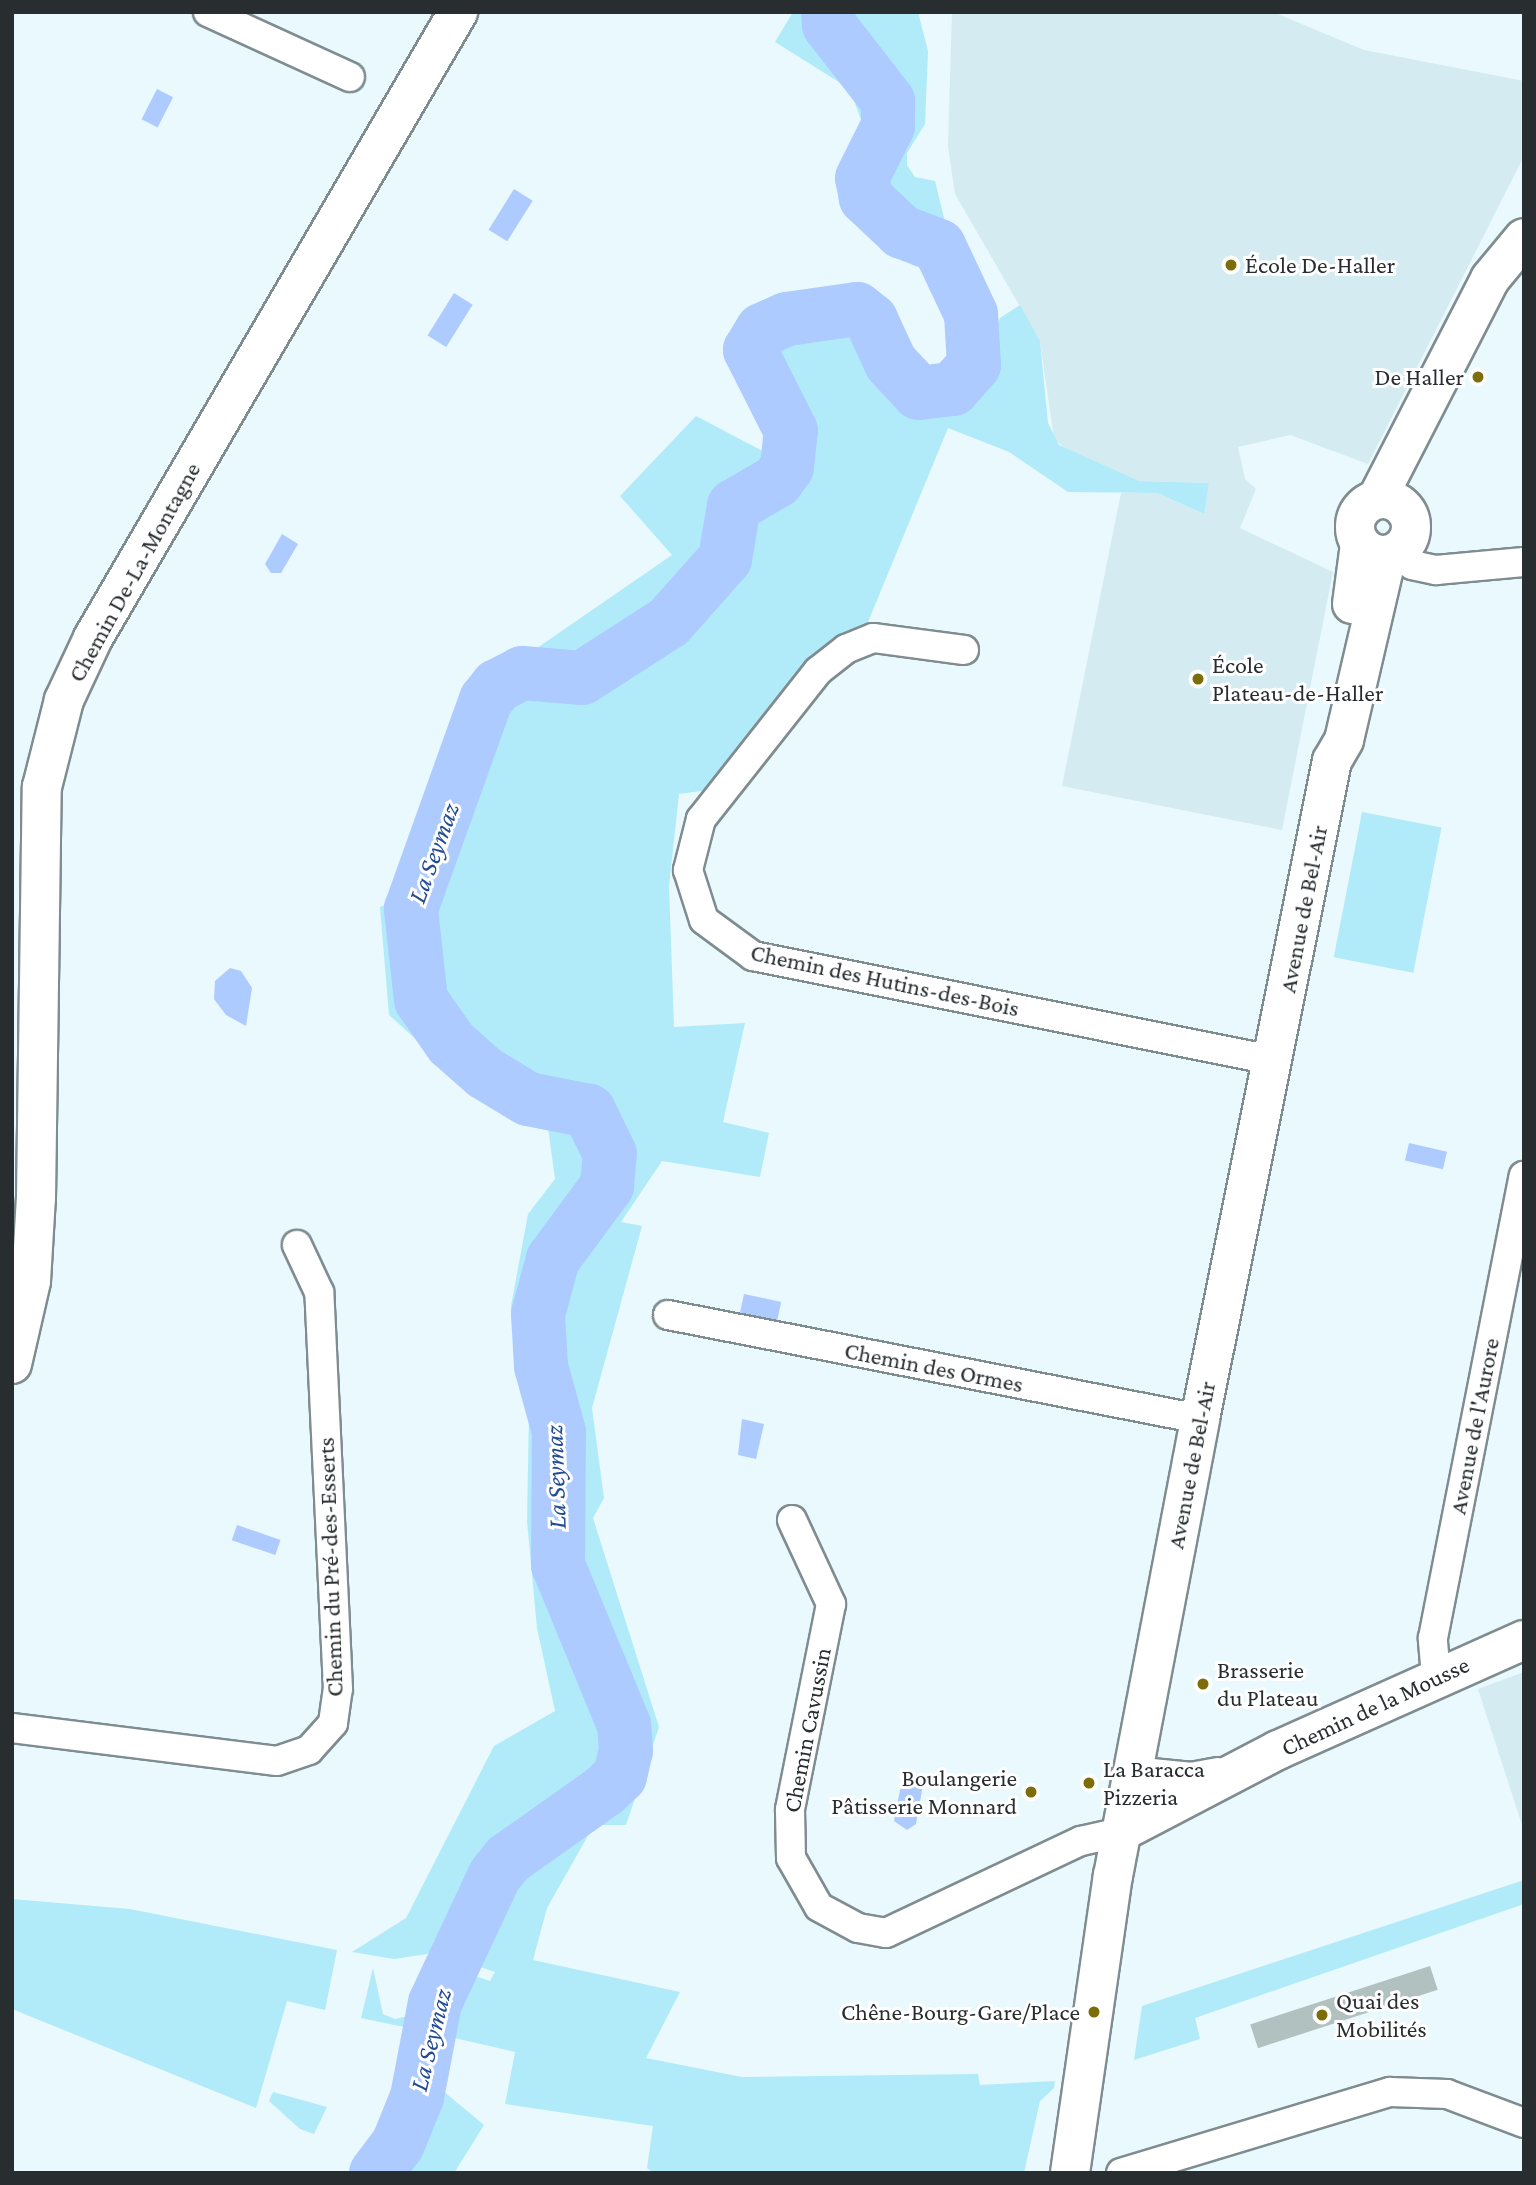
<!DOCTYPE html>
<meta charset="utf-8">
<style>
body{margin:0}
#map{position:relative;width:1536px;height:2185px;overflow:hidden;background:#e9f9fd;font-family:"Crimson Pro",serif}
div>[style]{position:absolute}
.built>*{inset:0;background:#d4ebf1}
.green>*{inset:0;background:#b1ebf9;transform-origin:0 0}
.water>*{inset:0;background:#adcbff;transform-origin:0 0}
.river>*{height:54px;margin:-27px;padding:0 27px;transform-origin:27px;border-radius:27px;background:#adcbff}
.building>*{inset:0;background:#b1c1c0;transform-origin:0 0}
.roads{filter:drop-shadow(2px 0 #7f8c90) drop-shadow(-2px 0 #7f8c90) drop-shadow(0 2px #7f8c90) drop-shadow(0 -2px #7f8c90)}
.street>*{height:28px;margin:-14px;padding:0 14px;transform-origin:14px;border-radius:14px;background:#fff}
.secondary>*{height:38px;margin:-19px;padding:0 19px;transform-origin:19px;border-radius:19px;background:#fff}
.secondary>.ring{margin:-19px;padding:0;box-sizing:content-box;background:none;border:38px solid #fff;border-radius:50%}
.dots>*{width:19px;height:19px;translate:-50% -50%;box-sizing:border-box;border:4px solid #fff;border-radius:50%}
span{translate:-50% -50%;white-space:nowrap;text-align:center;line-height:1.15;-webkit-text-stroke:6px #fff;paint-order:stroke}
.poi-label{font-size:24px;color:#282d2f}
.left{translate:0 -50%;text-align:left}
.right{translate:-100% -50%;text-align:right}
.street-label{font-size:24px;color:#282d2f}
.water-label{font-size:26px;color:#224b95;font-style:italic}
.frame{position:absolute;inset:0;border:14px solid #282d2f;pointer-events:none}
</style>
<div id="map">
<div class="built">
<div style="clip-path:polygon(952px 12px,1273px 12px,1364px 50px,1524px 81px,1524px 156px,1368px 464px,1290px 435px,1238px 447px,1245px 479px,1256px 489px,1240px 528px,1333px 572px,1282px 830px,1062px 786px,1121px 493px,1157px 493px,1203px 514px,1209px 483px,1139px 481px,1073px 455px,1054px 439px,1040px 341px,955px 194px,948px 146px)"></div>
<div style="clip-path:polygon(1524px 1672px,1524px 1831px,1478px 1689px)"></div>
</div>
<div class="green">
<div style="clip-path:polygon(793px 12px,918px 12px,928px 51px,925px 124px,907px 153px,907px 165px,915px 177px,935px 181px,949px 238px,942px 240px,881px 201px,873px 187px,874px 175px,845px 155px,862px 123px,850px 89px,775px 42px)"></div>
<div style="clip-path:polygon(1020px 305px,1040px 341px,1048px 423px,1059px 445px,1139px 481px,1209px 483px,1204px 514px,1157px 493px,1068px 492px,1009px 452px,948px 428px,868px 622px,708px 790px,679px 794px,669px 886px,674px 1027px,745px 1023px,723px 1122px,769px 1133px,760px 1177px,662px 1161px,621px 1222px,642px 1226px,592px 1408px,604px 1498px,593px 1518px,659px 1727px,626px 1825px,594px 1825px,547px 1908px,533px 1960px,680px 1992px,646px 2058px,742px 2077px,978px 2074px,980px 2085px,1055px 2081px,1054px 2088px,1040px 2101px,1024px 2173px,654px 2173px,647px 2168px,653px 2126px,505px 2104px,515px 2052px,450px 2037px,469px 1974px,490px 1981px,495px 1972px,446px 1955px,449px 1935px,433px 1942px,436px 1947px,427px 1954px,394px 1959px,352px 1952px,406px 1918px,494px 1746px,555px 1711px,537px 1628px,527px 1521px,529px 1413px,511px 1306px,528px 1214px,555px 1179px,547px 1120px,482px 1099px,389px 1015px,380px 907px,401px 898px,465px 689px,537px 648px,672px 555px,620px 496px,696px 416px,774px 457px,804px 437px,795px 404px,765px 364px,763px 340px,791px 326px,815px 327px,854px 317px,866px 323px,900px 388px,913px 399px,936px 403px,973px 379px,1000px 318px)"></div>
<div style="left:1362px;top:812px;width:81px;height:148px;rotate:11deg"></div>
<div style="clip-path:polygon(1524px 1880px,1524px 1904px,1195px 2018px,1200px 2039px,1134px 2060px,1142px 2006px)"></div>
<div style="clip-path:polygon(12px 1899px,130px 1909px,337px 1950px,325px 2010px,287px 2001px,256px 2108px,12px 2009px)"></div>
<div style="clip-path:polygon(373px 1968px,383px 2014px,395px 2019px,413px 2015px,409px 2028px,361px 2018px)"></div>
<div style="clip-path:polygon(436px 2085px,484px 2125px,454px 2173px,365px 2173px)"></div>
<div style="clip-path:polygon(273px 2092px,327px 2107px,314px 2134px,300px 2129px,269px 2101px)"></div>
</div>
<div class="water">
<div style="left:157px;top:89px;width:18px;height:34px;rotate:27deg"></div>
<div style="left:514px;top:189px;width:22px;height:48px;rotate:32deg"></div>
<div style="left:454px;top:293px;width:22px;height:50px;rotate:32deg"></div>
<div style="clip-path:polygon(282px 534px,298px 544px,281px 573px,271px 573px,265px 564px)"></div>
<div style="clip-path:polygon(230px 968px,241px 971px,252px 988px,246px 1026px,226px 1015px,214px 999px,215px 981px)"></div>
<div style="left:1409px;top:1143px;width:39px;height:18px;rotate:13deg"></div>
<div style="left:744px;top:1294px;width:38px;height:21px;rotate:12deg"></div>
<div style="clip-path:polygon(742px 1419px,764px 1424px,756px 1459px,738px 1455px)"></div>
<div style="left:237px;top:1525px;width:46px;height:16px;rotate:19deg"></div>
<div style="clip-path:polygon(902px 1780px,923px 1785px,916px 1824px,907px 1830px,894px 1821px)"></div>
</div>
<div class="river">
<div style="left:376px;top:2173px;width:36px;rotate:-53deg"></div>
<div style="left:398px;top:2144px;width:51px;rotate:-68deg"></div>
<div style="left:417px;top:2097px;width:96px;rotate:-79.2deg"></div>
<div style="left:435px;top:2003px;width:141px;rotate:-64.9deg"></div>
<div style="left:495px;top:1875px;width:21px;rotate:-51deg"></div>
<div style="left:508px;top:1859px;width:118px;rotate:-35.3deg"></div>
<div style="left:604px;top:1791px;width:22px;rotate:-43deg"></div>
<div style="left:620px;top:1776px;width:26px;rotate:-77deg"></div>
<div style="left:626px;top:1751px;width:26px;rotate:-94deg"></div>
<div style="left:624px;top:1725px;width:173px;rotate:-112.4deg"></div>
<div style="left:558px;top:1565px;width:133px;rotate:-89.6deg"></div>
<div style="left:559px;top:1432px;width:68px;rotate:-105.3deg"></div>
<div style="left:541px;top:1366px;width:52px;rotate:-93.3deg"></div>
<div style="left:538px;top:1314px;width:57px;rotate:-74.7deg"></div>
<div style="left:553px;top:1259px;width:91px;rotate:-53.5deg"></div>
<div style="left:607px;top:1186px;width:32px;rotate:-85deg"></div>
<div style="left:610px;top:1154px;width:48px;rotate:-116deg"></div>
<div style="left:589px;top:1111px;width:62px;rotate:-168.9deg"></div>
<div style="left:528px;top:1099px;width:50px;rotate:-148.8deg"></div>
<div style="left:485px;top:1073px;width:45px;rotate:-138.6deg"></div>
<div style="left:451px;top:1043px;width:52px;rotate:-124.9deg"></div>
<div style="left:421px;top:1000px;width:92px;rotate:-96.3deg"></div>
<div style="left:411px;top:909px;width:222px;rotate:-70.3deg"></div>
<div style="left:486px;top:700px;width:18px;rotate:-52deg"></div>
<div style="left:497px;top:686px;width:28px;rotate:-27deg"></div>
<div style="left:522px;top:673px;width:60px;rotate:4.8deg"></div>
<div style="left:582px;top:678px;width:103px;rotate:-32.8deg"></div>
<div style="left:669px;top:622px;width:84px;rotate:-48.4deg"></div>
<div style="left:725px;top:559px;width:54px;rotate:-80.4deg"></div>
<div style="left:734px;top:506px;width:50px;rotate:-30.2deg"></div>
<div style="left:777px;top:481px;width:17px;rotate:-54deg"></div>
<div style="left:787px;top:467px;width:36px;rotate:-84deg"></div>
<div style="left:791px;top:431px;width:91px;rotate:-116.8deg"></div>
<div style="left:750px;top:350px;width:23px;rotate:-59deg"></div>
<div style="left:762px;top:330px;width:27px;rotate:-24deg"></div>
<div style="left:787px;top:319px;width:71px;rotate:-8.1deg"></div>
<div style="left:857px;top:309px;width:18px;rotate:38deg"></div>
<div style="left:871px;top:320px;width:47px;rotate:65.1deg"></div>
<div style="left:891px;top:363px;width:41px;rotate:47deg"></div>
<div style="left:919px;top:393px;width:34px;rotate:-7deg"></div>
<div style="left:953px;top:389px;width:32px;rotate:-49deg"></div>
<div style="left:974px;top:365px;width:51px;rotate:-93.4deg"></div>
<div style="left:971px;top:314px;width:75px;rotate:-115.2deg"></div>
<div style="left:939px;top:246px;width:40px;rotate:-159deg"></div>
<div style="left:902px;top:232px;width:50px;rotate:-136.6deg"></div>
<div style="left:866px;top:198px;width:20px;rotate:-101deg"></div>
<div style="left:862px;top:178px;width:58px;rotate:-63.4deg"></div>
<div style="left:888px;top:126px;width:25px;rotate:-90deg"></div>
<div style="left:888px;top:101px;width:96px;rotate:-127.8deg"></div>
<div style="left:829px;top:25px;width:13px;rotate:-94deg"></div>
</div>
<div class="building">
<div style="left:1430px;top:1966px;width:25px;height:189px;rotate:72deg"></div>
</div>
<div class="roads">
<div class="street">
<div style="left:208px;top:12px;width:156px;rotate:24.6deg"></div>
<div style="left:1396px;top:552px;width:21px;rotate:39deg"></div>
<div style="left:1412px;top:565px;width:25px;rotate:12deg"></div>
<div style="left:1436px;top:570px;width:88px;rotate:-5.2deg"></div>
<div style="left:964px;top:650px;width:92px;rotate:-172.5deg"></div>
<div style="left:873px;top:638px;width:29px;rotate:158deg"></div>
<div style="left:846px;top:649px;width:36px;rotate:142deg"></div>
<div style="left:818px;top:671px;width:189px;rotate:128.3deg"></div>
<div style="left:701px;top:819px;width:53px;rotate:104.3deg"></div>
<div style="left:688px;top:870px;width:52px;rotate:72.3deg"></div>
<div style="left:704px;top:920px;width:61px;rotate:36.3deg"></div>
<div style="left:753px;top:956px;width:529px;rotate:11.33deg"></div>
<div style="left:668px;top:1315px;width:542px;rotate:11.06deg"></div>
<div style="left:792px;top:1520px;width:93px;rotate:65.1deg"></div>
<div style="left:831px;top:1604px;width:210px;rotate:101.3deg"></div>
<div style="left:790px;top:1810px;width:48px;rotate:88.8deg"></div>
<div style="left:791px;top:1858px;width:56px;rotate:60.3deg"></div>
<div style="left:819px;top:1907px;width:44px;rotate:28.3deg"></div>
<div style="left:858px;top:1928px;width:28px;rotate:10deg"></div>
<div style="left:886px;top:1933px;width:216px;rotate:-25.3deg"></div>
<div style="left:1081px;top:1841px;width:41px;rotate:-12.7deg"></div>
<div style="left:1436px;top:1676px;width:38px;rotate:-95deg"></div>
<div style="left:1433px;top:1638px;width:471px;rotate:-78.9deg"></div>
<div style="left:12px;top:1728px;width:267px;rotate:7.1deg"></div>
<div style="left:277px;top:1761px;width:34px;rotate:-19deg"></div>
<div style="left:309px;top:1750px;width:36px;rotate:-48deg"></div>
<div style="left:333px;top:1723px;width:34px;rotate:-82deg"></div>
<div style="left:338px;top:1689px;width:397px;rotate:-92.7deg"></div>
<div style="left:319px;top:1292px;width:52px;rotate:-115.1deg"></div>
<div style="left:1121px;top:2173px;width:281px;rotate:-16.8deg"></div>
<div style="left:1390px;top:2092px;width:57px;rotate:2deg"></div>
<div style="left:1447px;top:2094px;width:82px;rotate:20.6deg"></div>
</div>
<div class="secondary">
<div style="left:1377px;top:499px;width:247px;rotate:-62.8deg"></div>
<div style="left:1490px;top:279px;width:53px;rotate:-50.3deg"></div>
<div class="ring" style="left:1355px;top:499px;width:18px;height:18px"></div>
<div style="left:1352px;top:604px;width:61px;rotate:-82.4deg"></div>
<div style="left:12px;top:1364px;width:85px;rotate:-77.1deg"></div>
<div style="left:31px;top:1281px;width:83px;rotate:-86.6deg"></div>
<div style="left:36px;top:1198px;width:411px;rotate:-89.2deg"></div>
<div style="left:42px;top:787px;width:90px;rotate:-75.8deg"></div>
<div style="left:64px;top:700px;width:68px;rotate:-64.9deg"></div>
<div style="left:93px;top:638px;width:725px;rotate:-59.75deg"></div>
<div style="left:1131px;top:1776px;width:61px;rotate:5.6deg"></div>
<div style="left:1192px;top:1782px;width:26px;rotate:-11deg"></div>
<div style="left:1121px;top:1832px;width:177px;rotate:-27.6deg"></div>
<div style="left:1278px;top:1750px;width:269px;rotate:-24.1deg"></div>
<div style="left:1070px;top:2173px;width:300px;rotate:-81.8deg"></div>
<div style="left:1113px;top:1876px;width:465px;rotate:-79.2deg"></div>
<div style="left:1200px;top:1419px;width:671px;rotate:-78.66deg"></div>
<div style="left:1332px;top:761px;width:24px;rotate:-60deg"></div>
<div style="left:1344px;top:740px;width:190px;rotate:-76.9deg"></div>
</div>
</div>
<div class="dots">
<div style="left:1231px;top:265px;background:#7d6d08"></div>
<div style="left:1478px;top:377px;background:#7d6d08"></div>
<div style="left:1198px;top:679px;background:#7d6d08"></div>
<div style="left:1203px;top:1684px;background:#7d6d08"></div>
<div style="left:1089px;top:1783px;background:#7d6d08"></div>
<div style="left:1031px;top:1792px;background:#7d6d08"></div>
<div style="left:1094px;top:2012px;background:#7d6d08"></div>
<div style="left:1322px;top:2015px;background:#7d6d08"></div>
</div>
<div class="poi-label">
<span class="left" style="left:1245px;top:265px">École De-Haller</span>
<span class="right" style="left:1464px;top:377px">De Haller</span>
<span class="left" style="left:1212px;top:679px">École<br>Plateau-de-Haller</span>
<span class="left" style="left:1217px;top:1684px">Brasserie<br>du Plateau</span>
<span class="left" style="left:1103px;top:1783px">La Baracca<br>Pizzeria</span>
<span class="right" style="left:1017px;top:1792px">Boulangerie<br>Pâtisserie Monnard</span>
<span class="left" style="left:1336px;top:2015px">Quai des<br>Mobilités</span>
<span class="right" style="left:1080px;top:2012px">Chêne-Bourg-Gare/Place</span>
</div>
<div class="street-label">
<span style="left:134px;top:572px;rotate:-61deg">Chemin De-La-Montagne</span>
<span style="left:1303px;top:909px;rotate:-79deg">Avenue de Bel-Air</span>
<span style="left:885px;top:980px;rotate:12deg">Chemin des Hutins-des-Bois</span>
<span style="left:934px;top:1367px;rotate:11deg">Chemin des Ormes</span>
<span style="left:1474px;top:1426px;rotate:-79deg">Avenue de l'Aurore</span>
<span style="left:1191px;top:1465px;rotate:-79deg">Avenue de Bel-Air</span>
<span style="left:330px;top:1567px;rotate:-92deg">Chemin du Pré-des-Esserts</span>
<span style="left:1375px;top:1706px;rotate:-25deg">Chemin de la Mousse</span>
<span style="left:807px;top:1730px;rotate:-79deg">Chemin Cavussin</span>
</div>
<div class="water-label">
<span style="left:434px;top:853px;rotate:-70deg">La Seymaz</span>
<span style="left:556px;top:1477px;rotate:-92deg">La Seymaz</span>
<span style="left:431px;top:2040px;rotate:-76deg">La Seymaz</span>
</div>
<div class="frame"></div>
</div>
